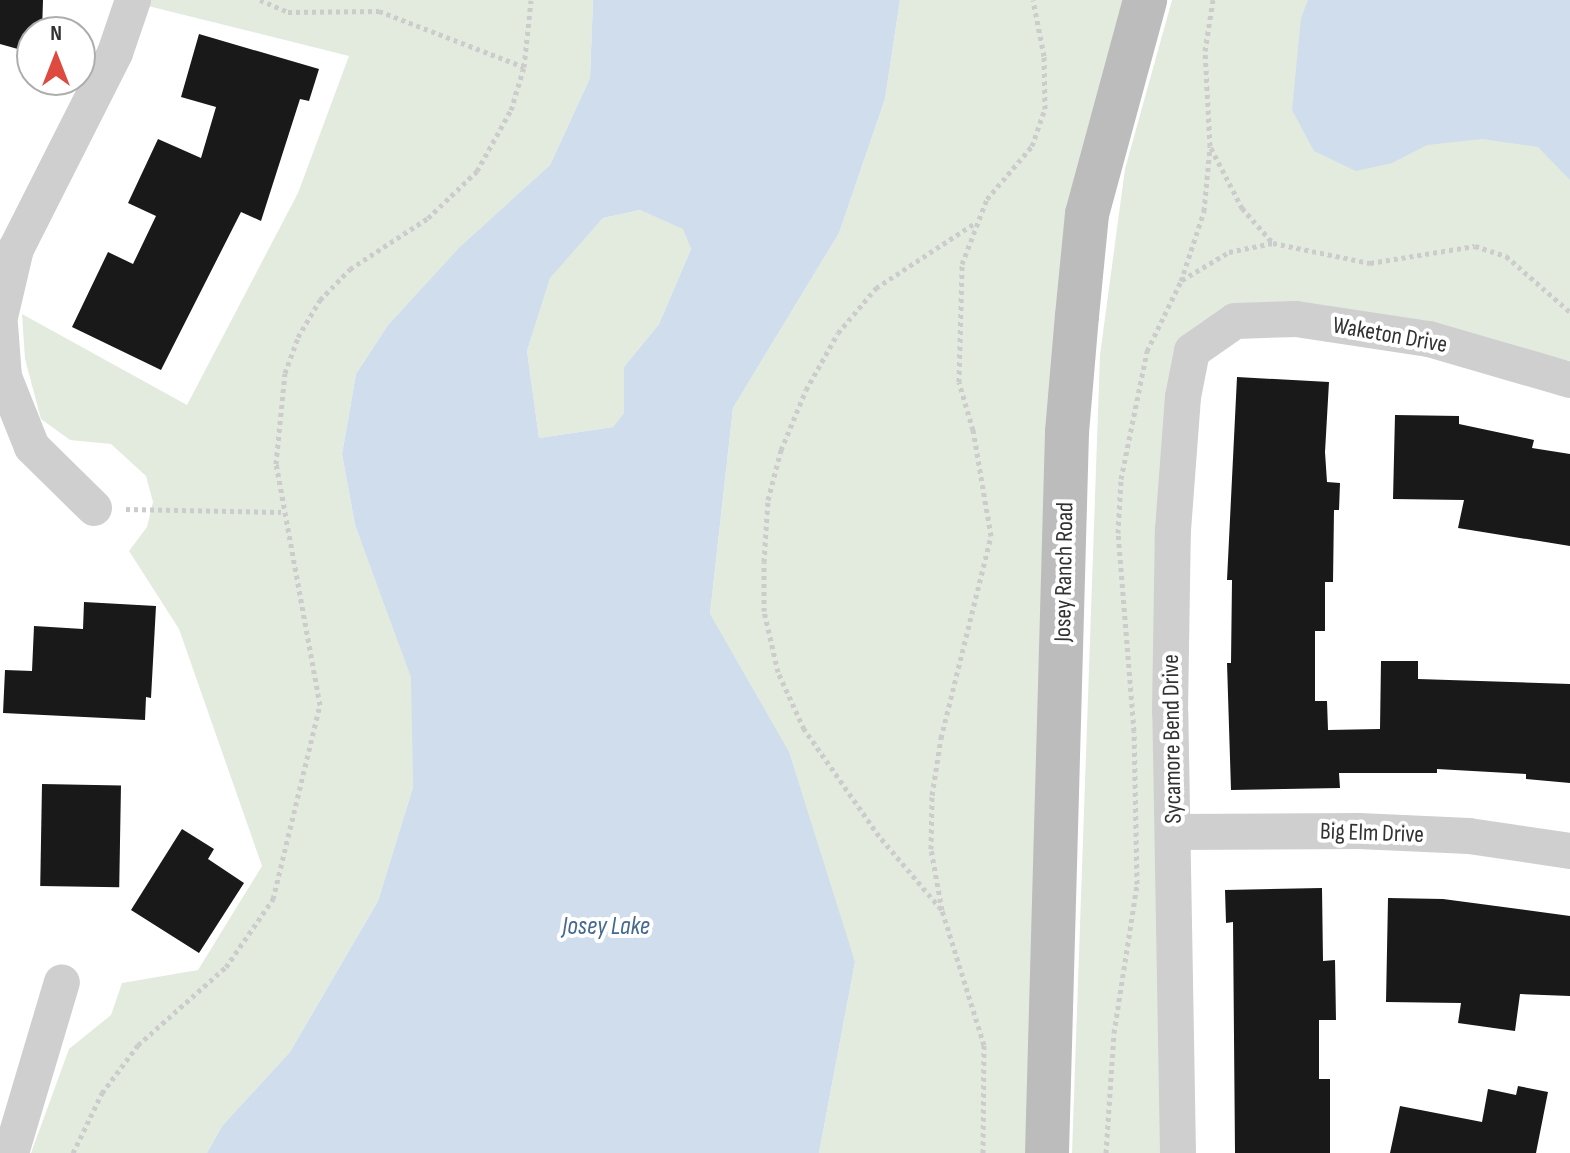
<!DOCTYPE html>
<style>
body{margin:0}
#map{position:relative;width:1570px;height:1153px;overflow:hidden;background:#fff;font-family:"Sofia Sans Condensed",sans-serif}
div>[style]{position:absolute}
.green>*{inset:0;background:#e3ebdf}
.water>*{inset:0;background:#cfddec}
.building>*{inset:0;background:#191919;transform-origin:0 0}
.path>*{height:5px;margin-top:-2.5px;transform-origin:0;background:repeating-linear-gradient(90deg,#ccc 0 4px,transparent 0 8px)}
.street>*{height:36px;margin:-18px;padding:0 18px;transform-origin:18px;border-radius:18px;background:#cfcfcf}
.secondary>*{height:44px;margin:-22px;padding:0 22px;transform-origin:22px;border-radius:22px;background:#bcbcbc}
span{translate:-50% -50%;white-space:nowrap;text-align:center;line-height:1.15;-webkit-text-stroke:8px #fff;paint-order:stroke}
.street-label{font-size:24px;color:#323232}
.water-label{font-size:26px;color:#436892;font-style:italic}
.north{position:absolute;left:16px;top:16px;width:80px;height:80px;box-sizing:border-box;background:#fff;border:2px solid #adadad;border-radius:50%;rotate:0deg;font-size:22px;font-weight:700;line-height:32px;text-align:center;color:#323232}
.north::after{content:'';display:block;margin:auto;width:28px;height:36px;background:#de4a40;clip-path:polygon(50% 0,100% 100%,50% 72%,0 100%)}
</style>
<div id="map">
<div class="green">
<div style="clip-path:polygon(149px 0,593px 0,590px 78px,550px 165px,461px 247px,388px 325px,356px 374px,342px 454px,355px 525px,412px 677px,413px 787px,378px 901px,290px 1052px,222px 1126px,207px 1153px,31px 1153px,69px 1049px,111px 1015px,122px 983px,198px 970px,262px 866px,179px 629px,129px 551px,147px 527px,153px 502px,146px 476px,111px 444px,70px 440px,41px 419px,25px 359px,22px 314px,187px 405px,298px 193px,349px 56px,148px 6px)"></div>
<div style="clip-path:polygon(900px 0,1130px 0,1116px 45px,1033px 1153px,819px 1153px,855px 962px,710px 614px,733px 408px,839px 233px,885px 99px)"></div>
<div style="clip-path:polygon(1172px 0,1570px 0,1570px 361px,1477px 338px,1200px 326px,1163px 1153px,1072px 1153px,1100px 355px,1125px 169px)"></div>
<div style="clip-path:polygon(640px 210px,684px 229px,691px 249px,659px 324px,624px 367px,624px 413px,613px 427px,539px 438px,527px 351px,550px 277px,603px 218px)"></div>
</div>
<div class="water">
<div style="clip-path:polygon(evenodd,593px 0,900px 0,885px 99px,839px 233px,733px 408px,710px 614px,789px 752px,855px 962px,819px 1153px,207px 1153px,222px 1126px,290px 1052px,378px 901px,413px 787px,411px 677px,355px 525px,342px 454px,356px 374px,388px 325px,460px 247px,550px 165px,590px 78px,593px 0,640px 210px,683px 229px,691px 249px,659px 324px,624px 367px,624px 413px,613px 427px,539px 438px,527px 351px,550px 278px,603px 218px,640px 210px)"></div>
<div style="clip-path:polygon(1308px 0,1570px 0,1570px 180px,1538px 147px,1482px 139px,1427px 145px,1392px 163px,1356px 171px,1314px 151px,1292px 110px,1301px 18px)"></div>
</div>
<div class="building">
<div style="clip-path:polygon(0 0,43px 0,42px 32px,32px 32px,32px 53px,0 44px)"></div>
<div style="clip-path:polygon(199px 34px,319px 69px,309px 101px,300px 99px,261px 221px,241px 212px,161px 370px,72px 327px,108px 252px,133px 264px,156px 216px,128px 203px,158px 139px,201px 158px,216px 107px,181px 97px)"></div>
<div style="clip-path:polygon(1237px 377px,1329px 382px,1325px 452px,1327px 482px,1340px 483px,1339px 510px,1334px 510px,1333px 582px,1325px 582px,1325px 631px,1315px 631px,1315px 701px,1327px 701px,1328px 730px,1380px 729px,1381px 661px,1418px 661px,1418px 679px,1570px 684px,1570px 783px,1526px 779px,1526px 774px,1437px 769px,1437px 773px,1339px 773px,1340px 788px,1231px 790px,1227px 663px,1231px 663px,1232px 580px,1227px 580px)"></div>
<div style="clip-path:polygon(1395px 415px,1459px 416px,1459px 424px,1534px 440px,1532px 448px,1570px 454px,1570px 546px,1458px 528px,1464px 500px,1393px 499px)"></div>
<div style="clip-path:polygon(84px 602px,156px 606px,151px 698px,146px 697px,145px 720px,3px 713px,5px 670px,32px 671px,34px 626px,83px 629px)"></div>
<div style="left:42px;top:784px;width:79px;height:102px;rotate:1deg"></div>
<div style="clip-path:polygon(182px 829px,214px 849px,208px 859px,244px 883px,199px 953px,131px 910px)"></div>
<div style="clip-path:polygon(1322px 888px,1323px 961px,1335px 960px,1336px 1020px,1319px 1020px,1319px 1079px,1330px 1079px,1330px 1153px,1235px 1153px,1233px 922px,1226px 923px,1225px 890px)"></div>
<div style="clip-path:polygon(1388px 898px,1443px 899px,1570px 916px,1570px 996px,1520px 994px,1515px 1031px,1458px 1023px,1461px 1003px,1386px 1002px)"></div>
<div style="clip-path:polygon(1518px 1086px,1548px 1092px,1536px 1153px,1390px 1153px,1400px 1106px,1482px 1122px,1488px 1089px,1516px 1095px)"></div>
</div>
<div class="path">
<div style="left:260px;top:0;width:30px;rotate:23deg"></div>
<div style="left:288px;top:12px;width:91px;rotate:-0.6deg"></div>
<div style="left:379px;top:11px;width:155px;rotate:21.1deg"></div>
<div style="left:1211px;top:148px;width:68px;rotate:62.7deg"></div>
<div style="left:1242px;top:208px;width:45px;rotate:48.6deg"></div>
<div style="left:1182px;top:280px;width:55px;rotate:-30.8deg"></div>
<div style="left:1229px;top:252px;width:45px;rotate:-11.6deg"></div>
<div style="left:1273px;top:243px;width:99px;rotate:11.7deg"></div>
<div style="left:1370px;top:263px;width:106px;rotate:-9.2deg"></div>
<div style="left:1475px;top:246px;width:33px;rotate:18deg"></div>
<div style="left:1506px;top:256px;width:85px;rotate:41.2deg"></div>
<div style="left:126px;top:509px;width:155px;rotate:1.1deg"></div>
<div style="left:941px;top:909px;width:96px;rotate:-130.3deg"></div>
<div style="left:879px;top:836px;width:131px;rotate:-125deg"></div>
<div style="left:804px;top:729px;width:63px;rotate:-114.5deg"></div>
<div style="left:778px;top:672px;width:63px;rotate:-102.9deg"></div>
<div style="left:764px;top:611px;width:49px;rotate:-90deg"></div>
<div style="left:764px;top:562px;width:62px;rotate:-86.3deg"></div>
<div style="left:768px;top:500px;width:52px;rotate:-75.4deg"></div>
<div style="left:781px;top:450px;width:65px;rotate:-67.4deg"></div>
<div style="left:806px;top:390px;width:65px;rotate:-60.7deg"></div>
<div style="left:838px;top:333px;width:59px;rotate:-49.8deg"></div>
<div style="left:876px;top:288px;width:118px;rotate:-33.3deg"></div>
<div style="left:73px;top:1153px;width:67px;rotate:-64.2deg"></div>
<div style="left:102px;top:1093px;width:60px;rotate:-53.1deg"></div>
<div style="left:138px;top:1045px;width:118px;rotate:-41.6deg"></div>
<div style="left:226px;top:967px;width:83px;rotate:-55.3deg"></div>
<div style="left:273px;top:899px;width:200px;rotate:-76.4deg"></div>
<div style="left:320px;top:705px;width:245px;rotate:-100.3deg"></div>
<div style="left:276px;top:464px;width:91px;rotate:-84.4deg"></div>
<div style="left:285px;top:373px;width:38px;rotate:-70deg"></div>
<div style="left:298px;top:337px;width:43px;rotate:-59.3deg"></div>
<div style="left:320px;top:300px;width:43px;rotate:-45.9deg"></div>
<div style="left:350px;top:269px;width:93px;rotate:-33.2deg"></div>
<div style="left:428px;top:218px;width:68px;rotate:-43.8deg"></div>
<div style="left:477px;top:171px;width:70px;rotate:-60.9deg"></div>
<div style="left:511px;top:110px;width:45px;rotate:-73.2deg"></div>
<div style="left:524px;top:67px;width:67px;rotate:-84deg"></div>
<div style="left:983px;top:1153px;width:108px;rotate:-89.5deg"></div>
<div style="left:984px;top:1045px;width:141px;rotate:-107.3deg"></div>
<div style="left:942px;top:910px;width:62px;rotate:-100.2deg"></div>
<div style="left:931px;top:849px;width:54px;rotate:-88.9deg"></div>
<div style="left:932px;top:795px;width:58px;rotate:-81deg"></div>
<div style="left:941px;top:738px;width:208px;rotate:-76.1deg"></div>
<div style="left:991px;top:536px;width:108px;rotate:-99.6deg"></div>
<div style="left:973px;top:430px;width:50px;rotate:-106.3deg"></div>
<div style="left:959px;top:382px;width:118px;rotate:-88.5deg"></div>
<div style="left:962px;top:264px;width:70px;rotate:-69deg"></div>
<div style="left:987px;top:199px;width:70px;rotate:-49.7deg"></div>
<div style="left:1032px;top:146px;width:39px;rotate:-71deg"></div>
<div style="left:1045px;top:109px;width:53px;rotate:-91.1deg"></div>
<div style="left:1044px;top:56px;width:57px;rotate:-101.1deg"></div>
<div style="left:1106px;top:1153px;width:120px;rotate:-86.2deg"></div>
<div style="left:1114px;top:1033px;width:151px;rotate:-81.2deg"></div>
<div style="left:1137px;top:884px;width:153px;rotate:-91.1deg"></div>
<div style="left:1134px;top:731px;width:199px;rotate:-94.6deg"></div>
<div style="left:1118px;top:533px;width:54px;rotate:-86.8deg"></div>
<div style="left:1121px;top:479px;width:131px;rotate:-78.5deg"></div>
<div style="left:1147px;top:351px;width:78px;rotate:-64.1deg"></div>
<div style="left:1181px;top:281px;width:74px;rotate:-71.8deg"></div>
<div style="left:1204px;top:211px;width:65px;rotate:-84.7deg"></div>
<div style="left:1210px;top:146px;width:95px;rotate:-93deg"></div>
<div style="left:1205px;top:51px;width:52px;rotate:-81.1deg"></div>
</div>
<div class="street">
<div style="left:0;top:317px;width:70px;rotate:-76.8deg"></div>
<div style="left:16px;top:249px;width:220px;rotate:-63.2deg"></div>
<div style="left:115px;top:53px;width:56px;rotate:-71.2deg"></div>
<div style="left:0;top:325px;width:52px;rotate:85.6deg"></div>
<div style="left:4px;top:377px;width:75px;rotate:68.2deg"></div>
<div style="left:32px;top:447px;width:87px;rotate:44.5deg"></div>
<div style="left:1173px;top:832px;width:186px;rotate:-0.3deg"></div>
<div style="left:1359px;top:831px;width:110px;rotate:2.6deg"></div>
<div style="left:1469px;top:836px;width:102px;rotate:8.4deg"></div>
<div style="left:11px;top:1153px;width:178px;rotate:-73.4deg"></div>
<div style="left:1178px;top:1153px;width:441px;rotate:-91deg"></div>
<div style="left:1170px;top:712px;width:182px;rotate:-89.1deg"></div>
<div style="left:1173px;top:530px;width:133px;rotate:-85.7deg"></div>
<div style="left:1183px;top:397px;width:47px;rotate:-78.9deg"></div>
<div style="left:1192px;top:351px;width:52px;rotate:-34.9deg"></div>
<div style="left:1235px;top:321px;width:61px;rotate:-1.9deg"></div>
<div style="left:1296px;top:319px;width:134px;rotate:8.6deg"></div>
<div style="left:1429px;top:339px;width:147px;rotate:16.2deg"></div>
</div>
<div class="secondary">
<div style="left:1047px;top:1153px;width:721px;rotate:-88.41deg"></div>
<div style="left:1067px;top:432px;width:116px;rotate:-85.1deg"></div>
<div style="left:1077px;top:316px;width:102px;rotate:-84.4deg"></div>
<div style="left:1087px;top:214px;width:222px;rotate:-74.8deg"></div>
</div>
<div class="street-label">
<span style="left:1390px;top:335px;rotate:10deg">Waketon Drive</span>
<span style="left:1064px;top:572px;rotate:-89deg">Josey Ranch Road</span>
<span style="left:1172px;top:739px;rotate:-91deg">Sycamore Bend Drive</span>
<span style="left:1372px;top:833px;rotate:2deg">Big Elm Drive</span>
</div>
<div class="water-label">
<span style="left:606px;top:927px">Josey Lake</span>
</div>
<div class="north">N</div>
</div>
